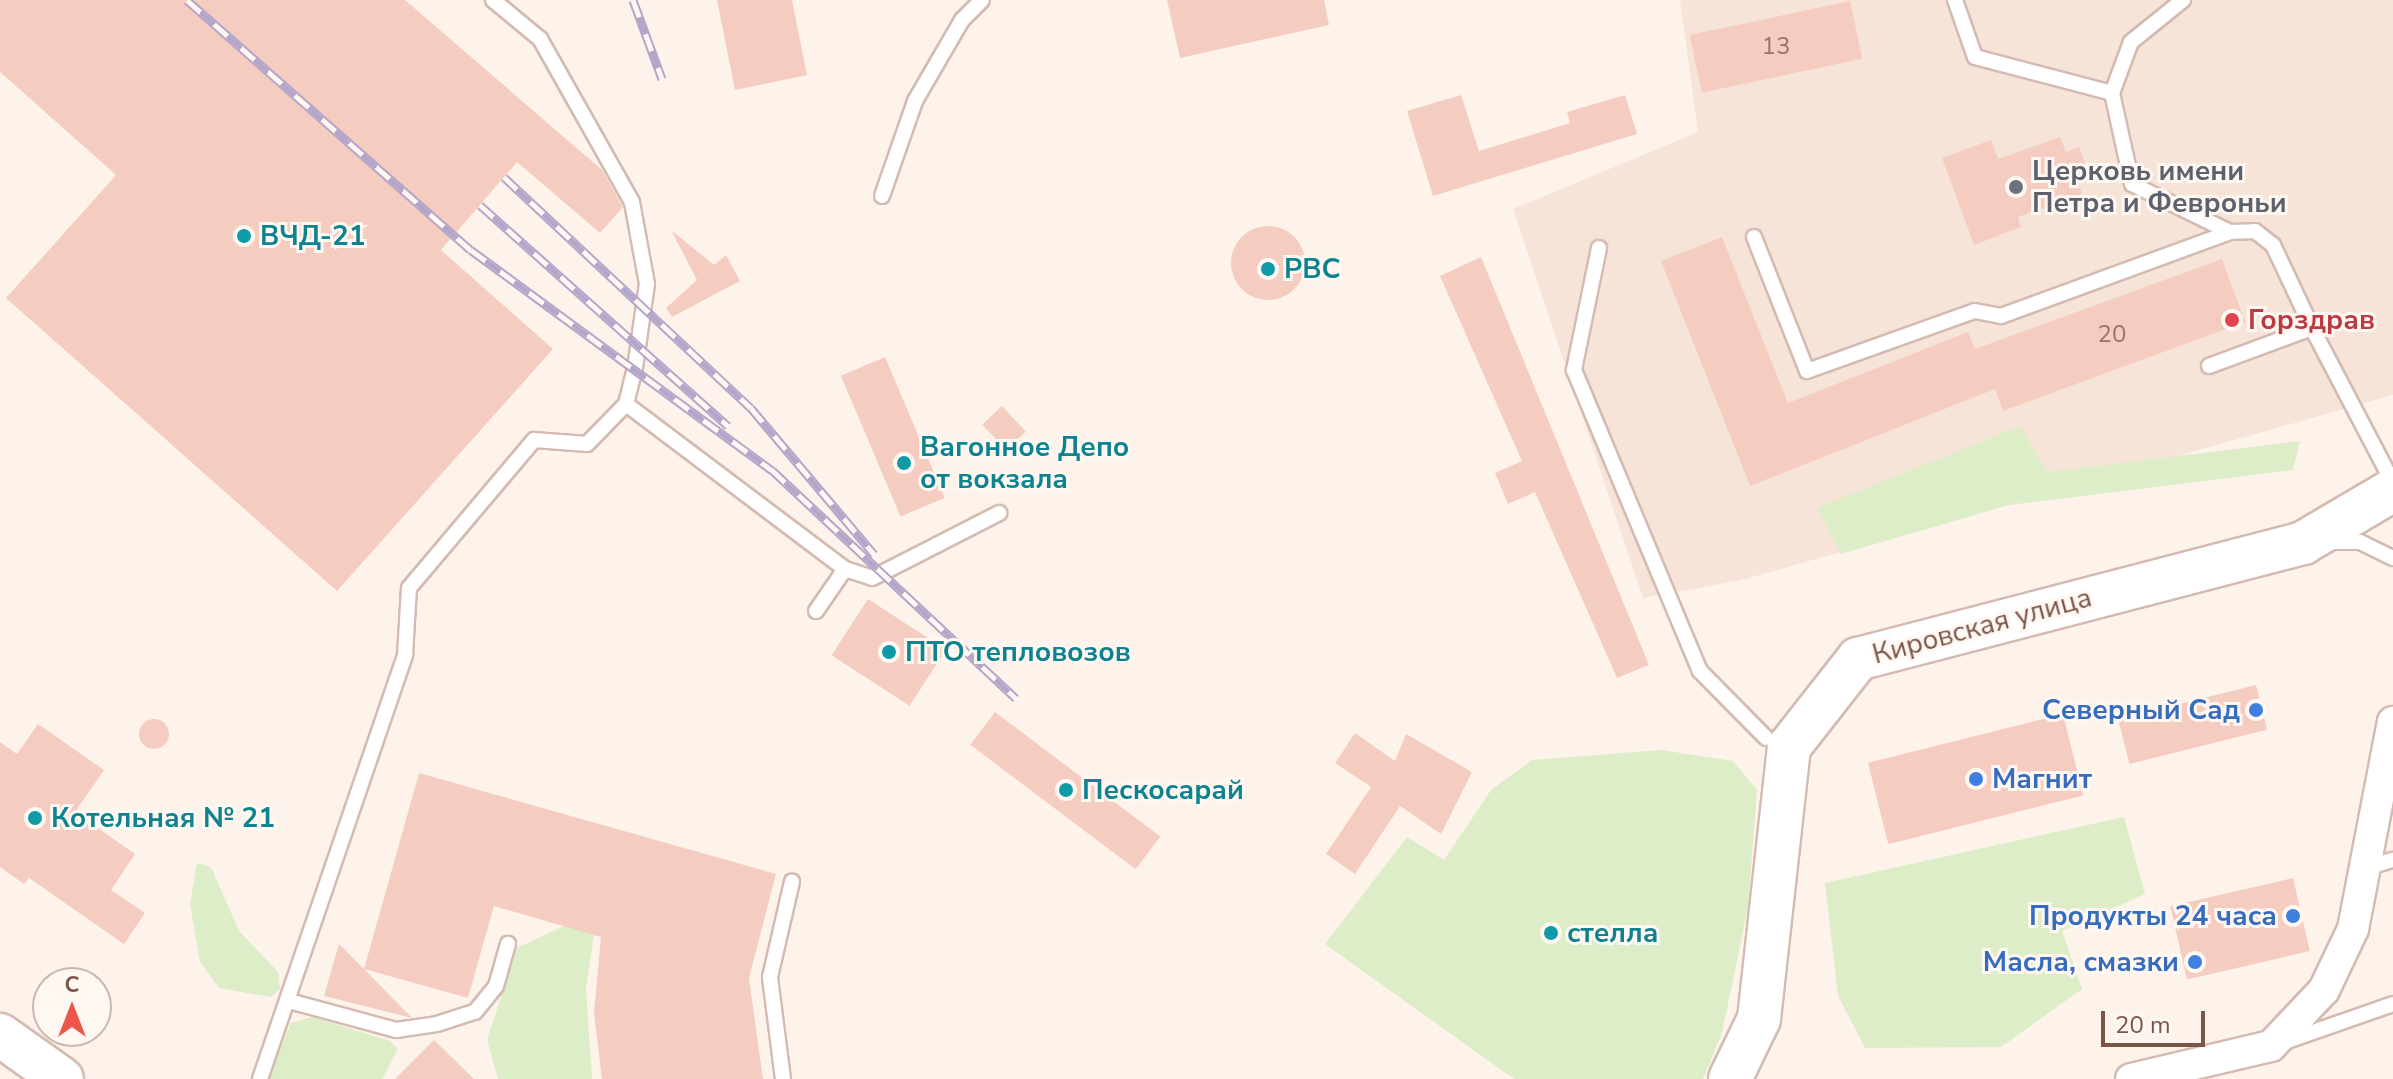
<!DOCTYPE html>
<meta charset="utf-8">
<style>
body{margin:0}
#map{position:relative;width:2393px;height:1079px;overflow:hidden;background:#fef3ea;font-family:"Nunito Sans",sans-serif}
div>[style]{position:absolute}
.residential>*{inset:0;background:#f6e4d8}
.green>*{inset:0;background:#dcedc7}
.building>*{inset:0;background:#f5cdc0;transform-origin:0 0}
.round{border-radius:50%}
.roads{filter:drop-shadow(2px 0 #d4bbb1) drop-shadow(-2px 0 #d4bbb1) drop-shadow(0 2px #d4bbb1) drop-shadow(0 -2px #d4bbb1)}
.service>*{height:14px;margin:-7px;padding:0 7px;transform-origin:7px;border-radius:7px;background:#fff}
.minor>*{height:30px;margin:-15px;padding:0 15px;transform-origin:15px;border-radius:15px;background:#fff}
.secondary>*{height:42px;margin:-21px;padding:0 21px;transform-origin:21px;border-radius:21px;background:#fff}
.rail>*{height:9px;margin-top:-4.5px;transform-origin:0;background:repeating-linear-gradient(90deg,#fff8f2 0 18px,#b4a6ca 0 36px);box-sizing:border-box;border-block:2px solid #b4a6ca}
.dots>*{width:22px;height:22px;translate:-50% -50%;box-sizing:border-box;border:4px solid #fff8f2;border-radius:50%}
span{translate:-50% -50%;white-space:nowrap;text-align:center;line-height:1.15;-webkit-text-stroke:6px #fff8f2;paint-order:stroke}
.number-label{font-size:24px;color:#9a7368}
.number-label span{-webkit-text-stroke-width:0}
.worship-label{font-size:28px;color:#5b616d;font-weight:700}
.left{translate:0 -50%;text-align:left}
.culture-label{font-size:28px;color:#0d838f;font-weight:700}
.health-label{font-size:28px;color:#be3a42;font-weight:700}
.street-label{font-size:28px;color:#7c554a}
.shop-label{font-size:28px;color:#366cbe;font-weight:700}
.right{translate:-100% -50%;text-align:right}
.north{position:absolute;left:32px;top:967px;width:80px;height:80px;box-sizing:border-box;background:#fff8f2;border:2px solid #cbb7af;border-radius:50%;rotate:0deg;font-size:22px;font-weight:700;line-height:32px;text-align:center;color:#7c554a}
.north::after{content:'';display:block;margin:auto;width:28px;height:36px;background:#ee5549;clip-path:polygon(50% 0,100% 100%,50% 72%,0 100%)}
.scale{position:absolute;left:2101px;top:1011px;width:104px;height:36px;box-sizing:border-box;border:4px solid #7c554a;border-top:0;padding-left:10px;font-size:24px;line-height:28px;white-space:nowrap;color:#7c554a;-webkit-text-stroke:6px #fff8f2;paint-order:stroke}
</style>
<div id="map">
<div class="residential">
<div style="clip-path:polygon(1680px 0,2393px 0,2393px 395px,1742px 580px,1643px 598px,1513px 209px,1698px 132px)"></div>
</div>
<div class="green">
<div style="clip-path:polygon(2020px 426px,2047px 472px,2300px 441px,2293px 470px,2009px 505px,1841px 554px,1817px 508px)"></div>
<div style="clip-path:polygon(1661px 750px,1733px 761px,1757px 790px,1748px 908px,1722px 1033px,1703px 1079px,1514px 1079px,1325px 944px,1407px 837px,1444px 860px,1491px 790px,1532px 760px)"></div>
<div style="clip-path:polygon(2124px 817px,2145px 894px,2062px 931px,2082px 989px,2001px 1047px,1865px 1048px,1838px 996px,1825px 883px)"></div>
<div style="clip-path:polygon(197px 863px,211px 867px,239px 931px,278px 972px,280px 989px,271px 997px,219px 988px,200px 962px,190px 904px)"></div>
<div style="clip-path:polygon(568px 924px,589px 924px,594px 935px,586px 988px,592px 1079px,498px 1079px,487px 1040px,517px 948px)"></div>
<div style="clip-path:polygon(312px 1017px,390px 1041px,398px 1049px,382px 1079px,268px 1079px,291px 1023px)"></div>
</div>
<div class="building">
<div style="clip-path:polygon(0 0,405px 0,602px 170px,623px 207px,600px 233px,517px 162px,441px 250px,553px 349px,337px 591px,6px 298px,116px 175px,0 72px)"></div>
<div style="clip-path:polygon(717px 0,792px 0,807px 75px,735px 90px)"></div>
<div style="clip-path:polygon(1167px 0,1324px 0,1329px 25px,1180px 58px)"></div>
<div style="left:1850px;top:1px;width:59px;height:164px;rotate:78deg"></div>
<div style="clip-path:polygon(1461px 95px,1479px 151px,1570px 123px,1567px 112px,1625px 95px,1637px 134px,1433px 196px,1407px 111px)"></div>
<div style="clip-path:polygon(2060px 137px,2066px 152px,2079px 147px,2089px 174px,2077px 179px,2082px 194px,2018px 217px,2021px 227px,1974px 245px,1942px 158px,1991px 140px,1998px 159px)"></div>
<div class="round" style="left:1231px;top:226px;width:74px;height:74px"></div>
<div style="clip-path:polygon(671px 230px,714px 265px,726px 255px,740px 281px,672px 317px,666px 308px,697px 280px)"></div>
<div style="clip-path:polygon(1722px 237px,1788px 403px,1968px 332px,1975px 349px,2222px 259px,2245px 322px,2003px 411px,1995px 389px,1750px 486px,1661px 261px)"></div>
<div style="clip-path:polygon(1481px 257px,1649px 665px,1617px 678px,1535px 492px,1508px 504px,1495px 473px,1522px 461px,1440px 276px)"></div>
<div style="left:885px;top:357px;width:153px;height:48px;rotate:67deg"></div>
<div style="left:1002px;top:406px;width:35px;height:27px;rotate:47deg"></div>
<div style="left:868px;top:599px;width:93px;height:67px;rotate:33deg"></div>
<div style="left:2256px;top:685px;width:46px;height:142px;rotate:76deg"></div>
<div style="left:995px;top:712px;width:207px;height:41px;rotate:37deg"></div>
<div style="left:2063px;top:714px;width:84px;height:201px;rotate:76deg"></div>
<div class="round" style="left:139px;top:719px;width:30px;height:30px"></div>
<div style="clip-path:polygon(38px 724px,104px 770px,75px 812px,135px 854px,111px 890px,145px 913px,124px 944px,29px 878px,24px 884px,0 867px,0 742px,17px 754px)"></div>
<div style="clip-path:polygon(1355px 733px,1395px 761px,1406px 734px,1472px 772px,1441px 834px,1400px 806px,1355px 874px,1326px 854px,1371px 787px,1335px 763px)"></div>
<div style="clip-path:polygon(419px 773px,776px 874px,749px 978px,763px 1079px,602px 1079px,594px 1013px,601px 937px,494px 906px,468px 998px,364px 969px,412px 1018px,324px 996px,339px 944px,364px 969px)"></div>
<div style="left:2293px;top:878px;width:75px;height:126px;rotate:77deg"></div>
<div style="clip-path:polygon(434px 1040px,474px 1079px,395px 1079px)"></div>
</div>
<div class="roads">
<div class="service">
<div style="left:1955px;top:0;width:60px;rotate:70.7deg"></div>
<div style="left:1975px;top:57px;width:142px;rotate:14.7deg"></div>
<div style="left:2112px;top:93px;width:93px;rotate:77.6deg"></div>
<div style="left:2132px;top:184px;width:109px;rotate:26.1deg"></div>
<div style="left:2230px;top:232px;width:25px;rotate:-2deg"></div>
<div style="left:2255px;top:231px;width:23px;rotate:38deg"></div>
<div style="left:2273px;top:245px;width:92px;rotate:64.8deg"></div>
<div style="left:2112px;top:93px;width:54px;rotate:-69.6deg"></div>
<div style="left:2131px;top:42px;width:67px;rotate:-38.9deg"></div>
<div style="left:882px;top:196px;width:101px;rotate:-70.8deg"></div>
<div style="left:915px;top:101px;width:94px;rotate:-59.9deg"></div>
<div style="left:962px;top:20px;width:28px;rotate:-45deg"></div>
<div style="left:1754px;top:237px;width:144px;rotate:68.4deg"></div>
<div style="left:1807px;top:371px;width:178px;rotate:-19.7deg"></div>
<div style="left:1975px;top:311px;width:26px;rotate:11deg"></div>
<div style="left:2001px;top:316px;width:244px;rotate:-20.1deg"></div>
<div style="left:1599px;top:248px;width:125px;rotate:101.6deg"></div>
<div style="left:1574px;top:370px;width:326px;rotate:67.3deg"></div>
<div style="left:1700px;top:671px;width:94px;rotate:45.4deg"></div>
<div style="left:2209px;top:366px;width:110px;rotate:-20.3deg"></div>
<div style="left:2312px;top:328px;width:175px;rotate:62.4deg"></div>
<div style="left:626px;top:404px;width:274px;rotate:37deg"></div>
<div style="left:845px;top:569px;width:51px;rotate:124.6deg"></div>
<div style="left:2330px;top:542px;width:30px"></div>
<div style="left:2360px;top:542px;width:37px;rotate:26deg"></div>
<div style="left:845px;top:569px;width:28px;rotate:18deg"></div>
<div style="left:872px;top:578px;width:143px;rotate:-27.1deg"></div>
<div style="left:2366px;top:868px;width:28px;rotate:-17deg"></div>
<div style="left:289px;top:1001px;width:111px;rotate:15.2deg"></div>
<div style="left:396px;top:1030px;width:41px;rotate:-8.3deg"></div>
<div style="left:437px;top:1024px;width:40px;rotate:-18deg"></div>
<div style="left:475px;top:1012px;width:33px;rotate:-51deg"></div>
<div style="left:496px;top:986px;width:44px;rotate:-74.1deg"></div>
<div style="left:2284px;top:1042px;width:115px;rotate:-19.2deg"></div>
<div style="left:260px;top:1079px;width:448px;rotate:-71.1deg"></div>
<div style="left:405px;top:655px;width:67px;rotate:-86.6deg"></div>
<div style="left:409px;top:588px;width:194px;rotate:-49.8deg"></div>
<div style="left:534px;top:440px;width:53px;rotate:4.3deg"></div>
<div style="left:587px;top:444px;width:56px;rotate:-45.7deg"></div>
<div style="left:626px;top:404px;width:37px;rotate:-76deg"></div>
<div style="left:635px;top:368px;width:85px;rotate:-81.9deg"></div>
<div style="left:647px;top:284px;width:83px;rotate:-100.4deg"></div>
<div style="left:632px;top:202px;width:187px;rotate:-119.4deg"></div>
<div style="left:540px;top:39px;width:61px;rotate:-140.3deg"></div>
<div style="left:783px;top:1079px;width:103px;rotate:-97.3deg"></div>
<div style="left:770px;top:977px;width:98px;rotate:-77deg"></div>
</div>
<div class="minor">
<div style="left:2131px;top:1079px;width:144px;rotate:-13.3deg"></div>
<div style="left:2271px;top:1046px;width:77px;rotate:-46.6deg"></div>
<div style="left:2324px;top:990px;width:68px;rotate:-64.6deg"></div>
<div style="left:2353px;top:929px;width:211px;rotate:-79.1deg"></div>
</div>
<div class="secondary">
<div style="left:0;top:1035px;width:76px;rotate:35.4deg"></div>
<div style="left:1730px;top:1079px;width:67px;rotate:-64.2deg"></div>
<div style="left:1759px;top:1019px;width:274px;rotate:-83.7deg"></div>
<div style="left:1789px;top:747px;width:112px;rotate:-51.9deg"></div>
<div style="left:1858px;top:659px;width:460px;rotate:-14.6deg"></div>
<div style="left:2303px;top:543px;width:104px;rotate:-30.5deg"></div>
</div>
</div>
<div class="rail">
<div style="left:187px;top:0;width:378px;rotate:41.4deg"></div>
<div style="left:471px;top:250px;width:373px;rotate:36.2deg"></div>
<div style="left:772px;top:470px;width:334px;rotate:43.1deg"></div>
<div style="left:633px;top:0;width:84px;rotate:69.8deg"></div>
<div style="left:504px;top:177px;width:338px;rotate:43.1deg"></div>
<div style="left:751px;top:408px;width:191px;rotate:49.9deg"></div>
<div style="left:480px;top:205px;width:332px;rotate:41.7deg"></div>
</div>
<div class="dots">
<div style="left:2016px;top:187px;background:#6b7280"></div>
<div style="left:244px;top:236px;background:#0f9aa8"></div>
<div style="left:1268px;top:269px;background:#0f9aa8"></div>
<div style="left:2232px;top:320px;background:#e0444e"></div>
<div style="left:904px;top:463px;background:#0f9aa8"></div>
<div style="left:889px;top:652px;background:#0f9aa8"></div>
<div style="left:2256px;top:710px;background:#3f7fe0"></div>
<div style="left:1976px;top:779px;background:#3f7fe0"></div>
<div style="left:1066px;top:790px;background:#0f9aa8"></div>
<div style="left:35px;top:818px;background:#0f9aa8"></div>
<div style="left:2293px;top:916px;background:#3f7fe0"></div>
<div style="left:1551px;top:933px;background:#0f9aa8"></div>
<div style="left:2195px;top:962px;background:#3f7fe0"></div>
</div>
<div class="number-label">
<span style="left:1776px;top:47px">13</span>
<span style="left:2112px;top:335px">20</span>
</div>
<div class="worship-label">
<span class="left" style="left:2032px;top:187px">Церковь имени<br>Петра и Февроньи</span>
</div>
<div class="culture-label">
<span class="left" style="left:260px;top:236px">ВЧД-21</span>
<span class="left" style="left:1284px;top:269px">РВС</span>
<span class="left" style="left:920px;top:463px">Вагонное Депо<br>от вокзала</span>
<span class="left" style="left:905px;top:652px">ПТО тепловозов</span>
<span class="left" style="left:1082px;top:790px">Пескосарай</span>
<span class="left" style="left:51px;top:818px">Котельная № 21</span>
<span class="left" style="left:1567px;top:933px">стелла</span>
</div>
<div class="health-label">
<span class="left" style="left:2248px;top:320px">Горздрав</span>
</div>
<div class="street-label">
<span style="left:1982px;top:626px;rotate:-15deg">Кировская улица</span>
</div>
<div class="shop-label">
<span class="right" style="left:2240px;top:710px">Северный Сад</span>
<span class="left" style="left:1992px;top:779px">Магнит</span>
<span class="right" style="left:2277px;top:916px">Продукты 24 часа</span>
<span class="right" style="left:2179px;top:962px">Масла, смазки</span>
</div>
<div class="north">С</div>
<div class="scale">20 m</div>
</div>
